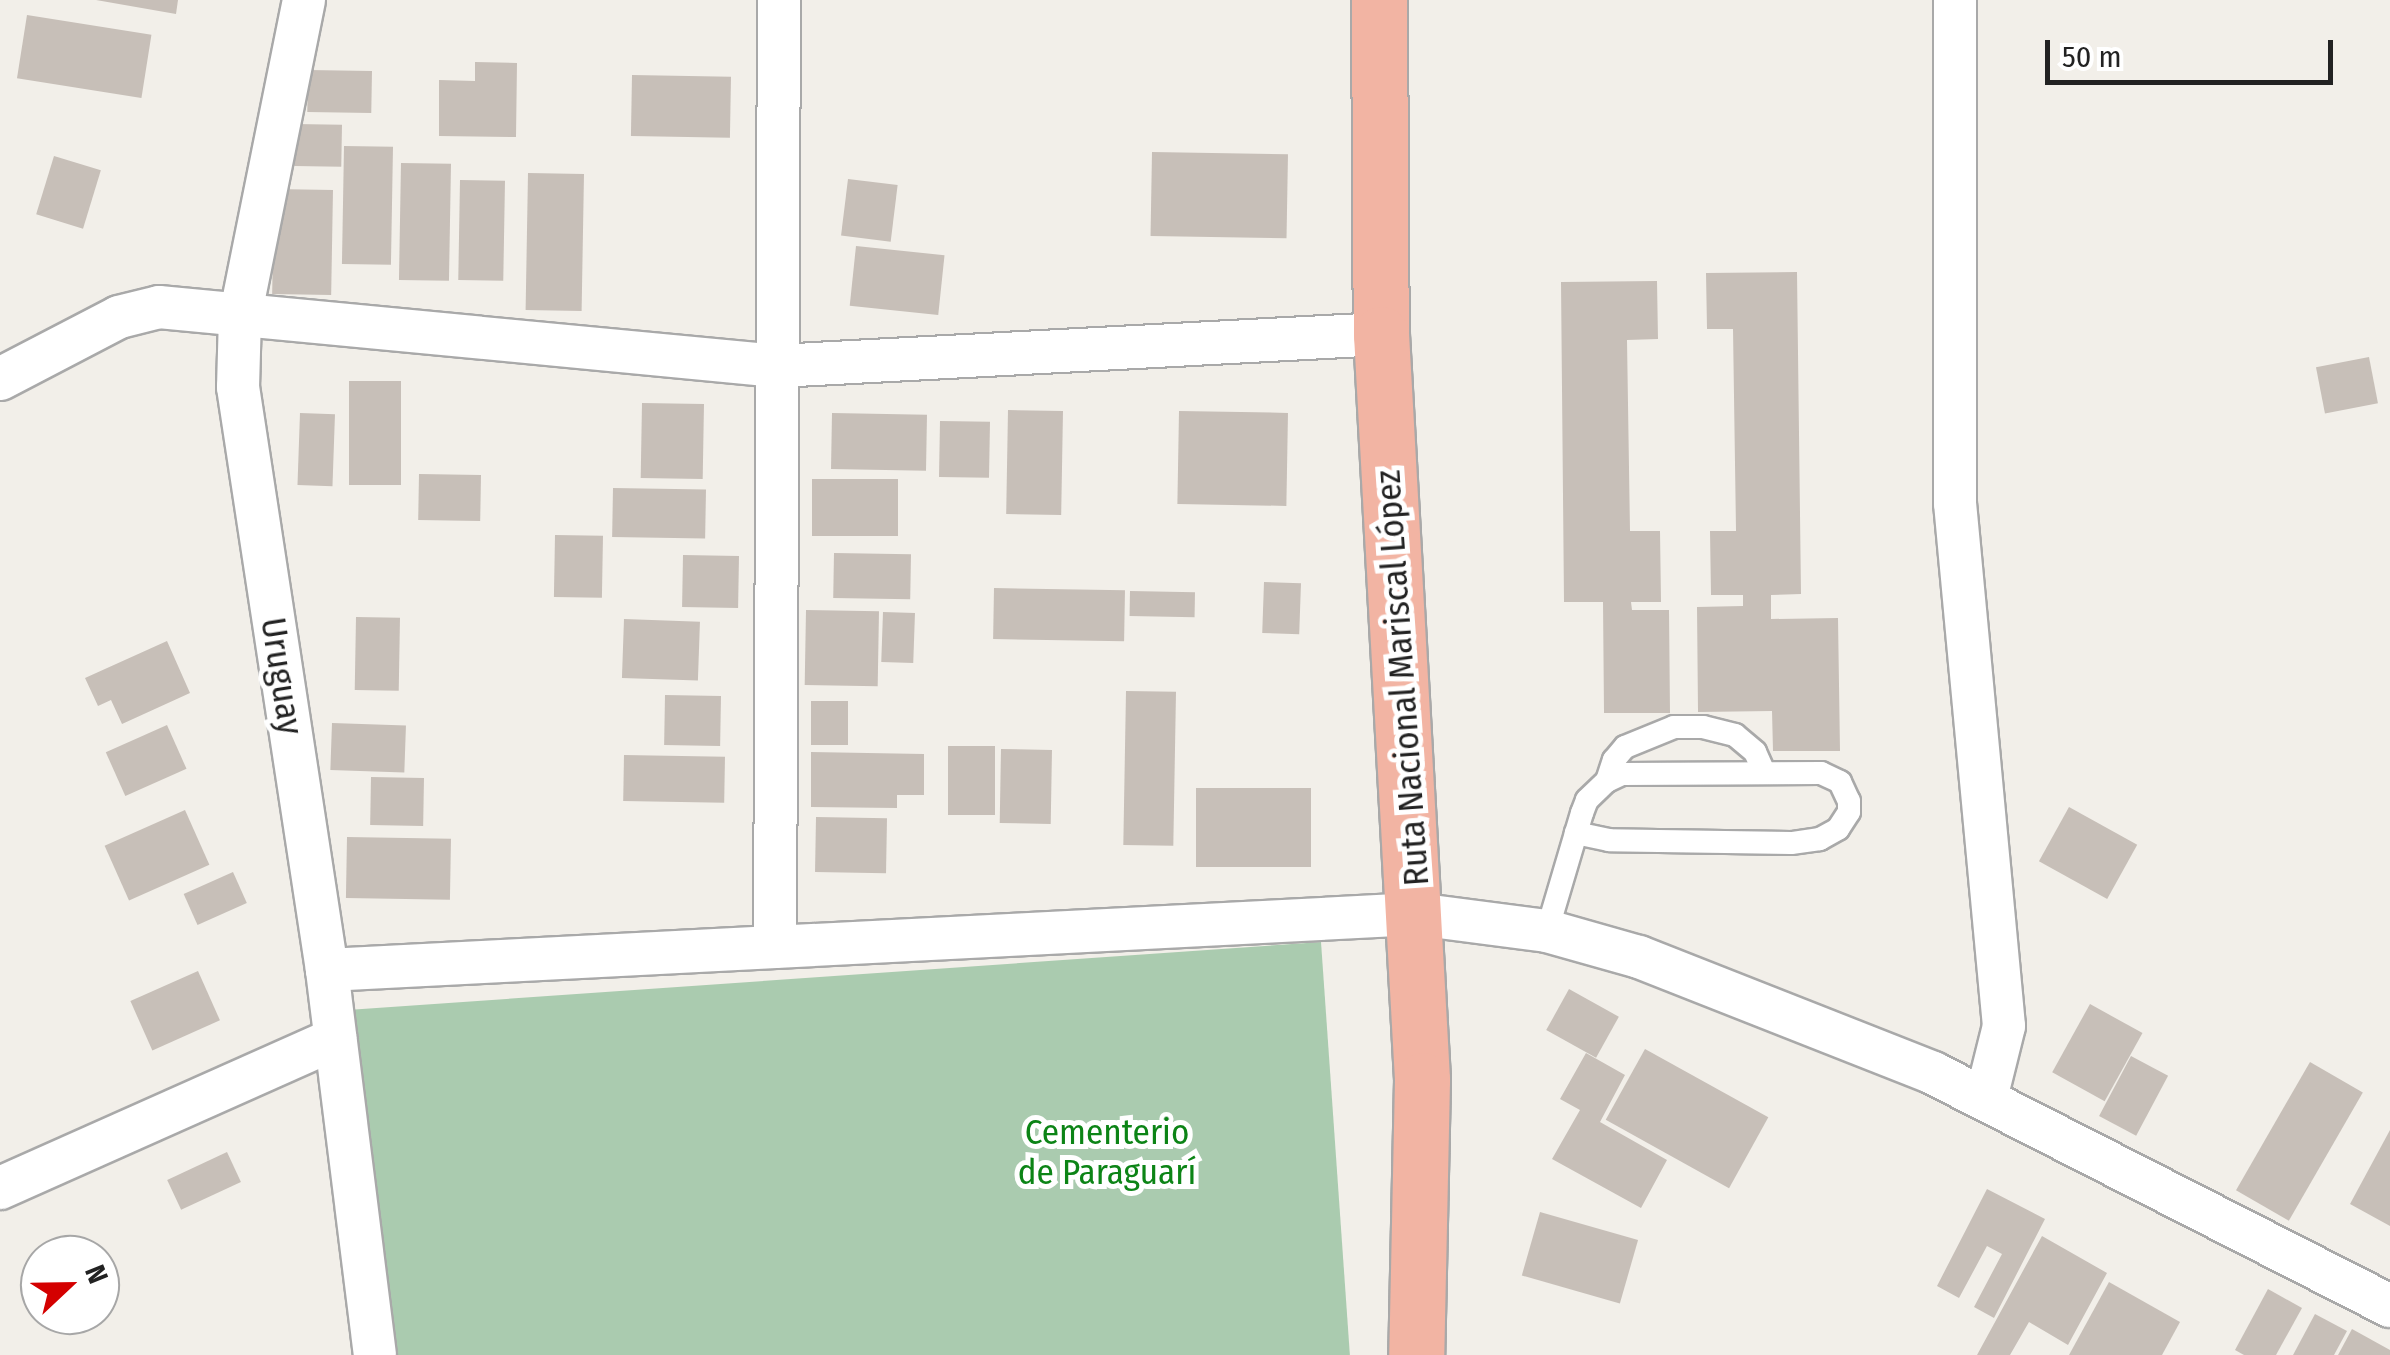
<!DOCTYPE html>
<meta charset="utf-8">
<style>
body{margin:0}
#map{position:relative;width:2390px;height:1355px;overflow:hidden;background:#f2efe9;font-family:"Fira Sans Condensed",sans-serif}
div>[style]{position:absolute}
.cemetery>*{inset:0;background:#aacbaf;transform-origin:0 0}
.building>*{inset:0;background:#c7bfb8;transform-origin:0 0}
.roads{filter:drop-shadow(2px 0 #a9a9a9) drop-shadow(-2px 0 #a9a9a9) drop-shadow(0 2px #a9a9a9) drop-shadow(0 -2px #a9a9a9)}
.service>*{height:22px;margin:-11px;padding:0 11px;transform-origin:11px;border-radius:11px;background:#fff}
.minor>*{height:42px;margin:-21px;padding:0 21px;transform-origin:21px;border-radius:21px;background:#fff}
.trunk>*{height:55px;margin:-27.5px;padding:0 27.5px;transform-origin:27.5px;border-radius:27.5px;background:#f2b4a3}
span{translate:-50% -50%;white-space:nowrap;text-align:center;line-height:1.15;-webkit-text-stroke:10px #fff;paint-order:stroke}
.street-label{font-size:35px;color:#222}
.park-label{font-size:35px;color:#0c8416}
.north{position:absolute;left:20px;top:1235px;width:100px;height:100px;box-sizing:border-box;background:#fff;border:2px solid #a7a7a7;border-radius:50%;rotate:68deg;font-size:28px;font-weight:700;line-height:40px;text-align:center;color:#222}
.north::after{content:'';display:block;margin:auto;width:35px;height:45px;background:#d40000;clip-path:polygon(50% 0,100% 100%,50% 72%,0 100%)}
.scale{position:absolute;left:2045px;top:40px;width:288px;height:45px;box-sizing:border-box;border:5px solid #222;border-top:0;padding-left:12px;font-size:30px;line-height:35px;white-space:nowrap;color:#222;-webkit-text-stroke:8px #fff;paint-order:stroke}
</style>
<div id="map">
<div class="cemetery">
<div style="left:1321px;top:942px;width:414px;height:983px;rotate:86deg"></div>
</div>
<div class="building">
<div style="clip-path:polygon(96px 0,178px 0,176px 14px)"></div>
<div style="left:27px;top:15px;width:126px;height:64px;rotate:9deg"></div>
<div style="clip-path:polygon(475px 62px,517px 63px,516px 137px,439px 136px,439px 80px,475px 81px)"></div>
<div style="left:308px;top:70px;width:64px;height:42px;rotate:1deg"></div>
<div style="left:632px;top:75px;width:99px;height:61px;rotate:1deg"></div>
<div style="left:295px;top:124px;width:47px;height:42px;rotate:1deg"></div>
<div style="left:344px;top:146px;width:49px;height:118px;rotate:1deg"></div>
<div style="left:1152px;top:152px;width:136px;height:84px;rotate:1deg"></div>
<div style="left:54px;top:156px;width:49px;height:61px;rotate:17deg"></div>
<div style="left:401px;top:163px;width:50px;height:117px;rotate:1deg"></div>
<div style="left:528px;top:173px;width:56px;height:137px;rotate:1deg"></div>
<div style="left:848px;top:179px;width:50px;height:57px;rotate:7deg"></div>
<div style="left:460px;top:180px;width:45px;height:100px;rotate:1deg"></div>
<div style="left:274px;top:189px;width:59px;height:105px;rotate:1deg"></div>
<div style="left:856px;top:246px;width:89px;height:60px;rotate:6deg"></div>
<div style="clip-path:polygon(1797px 272px,1801px 594px,1771px 595px,1771px 619px,1838px 618px,1840px 751px,1773px 751px,1772px 711px,1698px 712px,1697px 607px,1743px 606px,1743px 595px,1711px 595px,1710px 531px,1736px 531px,1733px 329px,1707px 329px,1706px 273px)"></div>
<div style="clip-path:polygon(1657px 281px,1658px 339px,1627px 340px,1630px 531px,1660px 531px,1661px 602px,1631px 602px,1632px 610px,1669px 610px,1670px 713px,1604px 713px,1603px 602px,1564px 602px,1561px 282px)"></div>
<div style="left:2369px;top:357px;width:47px;height:54px;rotate:79deg"></div>
<div style="left:349px;top:381px;width:52px;height:104px"></div>
<div style="left:642px;top:403px;width:62px;height:75px;rotate:1deg"></div>
<div style="left:1008px;top:410px;width:55px;height:104px;rotate:1deg"></div>
<div style="left:1179px;top:411px;width:109px;height:93px;rotate:1deg"></div>
<div style="left:300px;top:413px;width:35px;height:72px;rotate:2deg"></div>
<div style="left:832px;top:413px;width:95px;height:56px;rotate:1deg"></div>
<div style="left:940px;top:421px;width:50px;height:56px;rotate:1deg"></div>
<div style="left:419px;top:474px;width:62px;height:46px;rotate:1deg"></div>
<div style="left:812px;top:479px;width:86px;height:57px"></div>
<div style="left:613px;top:488px;width:93px;height:49px;rotate:1deg"></div>
<div style="left:555px;top:535px;width:48px;height:62px;rotate:1deg"></div>
<div style="left:834px;top:553px;width:77px;height:45px;rotate:1deg"></div>
<div style="left:683px;top:555px;width:56px;height:52px;rotate:1deg"></div>
<div style="left:1264px;top:582px;width:37px;height:51px;rotate:2deg"></div>
<div style="left:994px;top:588px;width:131px;height:51px;rotate:1deg"></div>
<div style="left:1130px;top:591px;width:65px;height:25px;rotate:1deg"></div>
<div style="left:806px;top:610px;width:73px;height:75px;rotate:1deg"></div>
<div style="left:883px;top:612px;width:32px;height:50px;rotate:2deg"></div>
<div style="left:356px;top:617px;width:44px;height:73px;rotate:1deg"></div>
<div style="left:624px;top:619px;width:76px;height:59px;rotate:2deg"></div>
<div style="clip-path:polygon(167px 641px,190px 693px,122px 724px,111px 700px,98px 706px,85px 678px)"></div>
<div style="left:1126px;top:691px;width:50px;height:154px;rotate:1deg"></div>
<div style="left:665px;top:695px;width:56px;height:50px;rotate:1deg"></div>
<div style="left:811px;top:701px;width:37px;height:44px"></div>
<div style="left:332px;top:723px;width:74px;height:47px;rotate:2deg"></div>
<div style="left:167px;top:725px;width:48px;height:67px;rotate:66deg"></div>
<div style="left:948px;top:746px;width:47px;height:69px"></div>
<div style="left:1001px;top:749px;width:51px;height:74px;rotate:1deg"></div>
<div style="clip-path:polygon(811px 752px,924px 754px,924px 795px,897px 795px,897px 808px,811px 807px)"></div>
<div style="left:624px;top:755px;width:101px;height:46px;rotate:1deg"></div>
<div style="left:371px;top:777px;width:53px;height:48px;rotate:1deg"></div>
<div style="left:1196px;top:788px;width:115px;height:79px"></div>
<div style="left:2069px;top:807px;width:78px;height:62px;rotate:29deg"></div>
<div style="left:185px;top:810px;width:60px;height:88px;rotate:66deg"></div>
<div style="left:816px;top:817px;width:71px;height:55px;rotate:1deg"></div>
<div style="left:347px;top:837px;width:104px;height:61px;rotate:1deg"></div>
<div style="left:233px;top:872px;width:34px;height:54px;rotate:66deg"></div>
<div style="left:198px;top:971px;width:54px;height:74px;rotate:66deg"></div>
<div style="left:1569px;top:989px;width:57px;height:47px;rotate:29deg"></div>
<div style="left:2090px;top:1004px;width:60px;height:78px;rotate:29deg"></div>
<div style="left:1645px;top:1049px;width:141px;height:81px;rotate:29deg"></div>
<div style="clip-path:polygon(1586px 1053px,1625px 1075px,1600px 1122px,1667px 1160px,1641px 1208px,1552px 1159px,1580px 1110px,1560px 1099px)"></div>
<div style="left:2131px;top:1056px;width:42px;height:68px;rotate:28deg"></div>
<div style="left:2310px;top:1062px;width:61px;height:148px;rotate:30deg"></div>
<div style="clip-path:polygon(2390px 1130px,2390px 1226px,2350px 1204px)"></div>
<div style="left:227px;top:1152px;width:33px;height:66px;rotate:65deg"></div>
<div style="clip-path:polygon(1987px 1189px,2045px 1219px,1994px 1318px,1974px 1307px,2002px 1254px,1987px 1246px,1959px 1298px,1937px 1286px)"></div>
<div style="left:1540px;top:1212px;width:102px;height:66px;rotate:16deg"></div>
<div style="clip-path:polygon(2042px 1236px,2107px 1273px,2068px 1345px,2029px 1322px,2010px 1355px,1977px 1355px)"></div>
<div style="clip-path:polygon(2109px 1282px,2180px 1322px,2162px 1355px,2069px 1355px)"></div>
<div style="clip-path:polygon(2268px 1289px,2302px 1308px,2276px 1355px,2244px 1355px,2235px 1350px)"></div>
<div style="clip-path:polygon(2315px 1314px,2347px 1331px,2334px 1355px,2293px 1355px)"></div>
<div style="clip-path:polygon(2352px 1329px,2390px 1350px,2390px 1355px,2338px 1355px)"></div>
</div>
<div class="roads">
<div class="service">
<div style="left:1607px;top:781px;width:22px;rotate:-72deg"></div>
<div style="left:1614px;top:760px;width:17px;rotate:-50deg"></div>
<div style="left:1625px;top:747px;width:53px;rotate:-22.2deg"></div>
<div style="left:1674px;top:727px;width:29px"></div>
<div style="left:1703px;top:727px;width:33px;rotate:14deg"></div>
<div style="left:1735px;top:735px;width:26px;rotate:40deg"></div>
<div style="left:1755px;top:752px;width:22px;rotate:66deg"></div>
<div style="left:1547px;top:931px;width:123px;rotate:-73.5deg"></div>
<div style="left:1582px;top:813px;width:14px;rotate:-69deg"></div>
<div style="left:1587px;top:800px;width:28px;rotate:-44deg"></div>
<div style="left:1607px;top:781px;width:17px;rotate:-25deg"></div>
<div style="left:1622px;top:774px;width:199px;rotate:-0.3deg"></div>
<div style="left:1821px;top:773px;width:21px;rotate:25deg"></div>
<div style="left:1840px;top:782px;width:21px;rotate:65deg"></div>
<div style="left:1849px;top:801px;width:11px;rotate:90deg"></div>
<div style="left:1849px;top:812px;width:20px;rotate:123deg"></div>
<div style="left:1838px;top:829px;width:21px;rotate:151deg"></div>
<div style="left:1820px;top:839px;width:29px;rotate:172deg"></div>
<div style="left:1791px;top:843px;width:182px;rotate:-179.1deg"></div>
<div style="left:1609px;top:840px;width:34px;rotate:-168deg"></div>
</div>
<div class="minor">
<div style="left:304px;top:0;width:322px;rotate:101.4deg"></div>
<div style="left:240px;top:316px;width:71px;rotate:91.6deg"></div>
<div style="left:238px;top:387px;width:590px;rotate:81.32deg"></div>
<div style="left:327px;top:970px;width:388px;rotate:82.9deg"></div>
<div style="left:1955px;top:0;width:503px;rotate:90deg"></div>
<div style="left:1955px;top:503px;width:525px;rotate:84.65deg"></div>
<div style="left:2004px;top:1026px;width:74px;rotate:104deg"></div>
<div style="left:0;top:379px;width:134px;rotate:-27.5deg"></div>
<div style="left:119px;top:317px;width:41px;rotate:-14deg"></div>
<div style="left:159px;top:307px;width:621px;rotate:5.45deg"></div>
<div style="left:777px;top:366px;width:605px;rotate:-3.03deg"></div>
<div style="left:775px;top:947px;width:947px;rotate:-89.76deg"></div>
<div style="left:327px;top:970px;width:1090px;rotate:-2.94deg"></div>
<div style="left:1416px;top:914px;width:132px;rotate:7.4deg"></div>
<div style="left:1547px;top:931px;width:96px;rotate:15.8deg"></div>
<div style="left:1639px;top:957px;width:316px;rotate:21.5deg"></div>
<div style="left:1933px;top:1073px;width:513px;rotate:27.01deg"></div>
<div style="left:0;top:1188px;width:367px;rotate:-24deg"></div>
</div>
<div class="trunk">
<div style="left:1379px;top:0;width:334px;rotate:89.7deg"></div>
<div style="left:1381px;top:334px;width:747px;rotate:86.85deg"></div>
<div style="left:1422px;top:1080px;width:275px;rotate:91.2deg"></div>
</div>
</div>
<div class="street-label">
<span style="left:282px;top:676px;rotate:81deg">Uruguay</span>
<span style="left:1402px;top:678px;rotate:-94deg">Ruta Nacional Mariscal López</span>
</div>
<div class="park-label">
<span style="left:1107px;top:1152px">Cementerio<br>de Paraguarí</span>
</div>
<div class="north">N</div>
<div class="scale">50 m</div>
</div>
